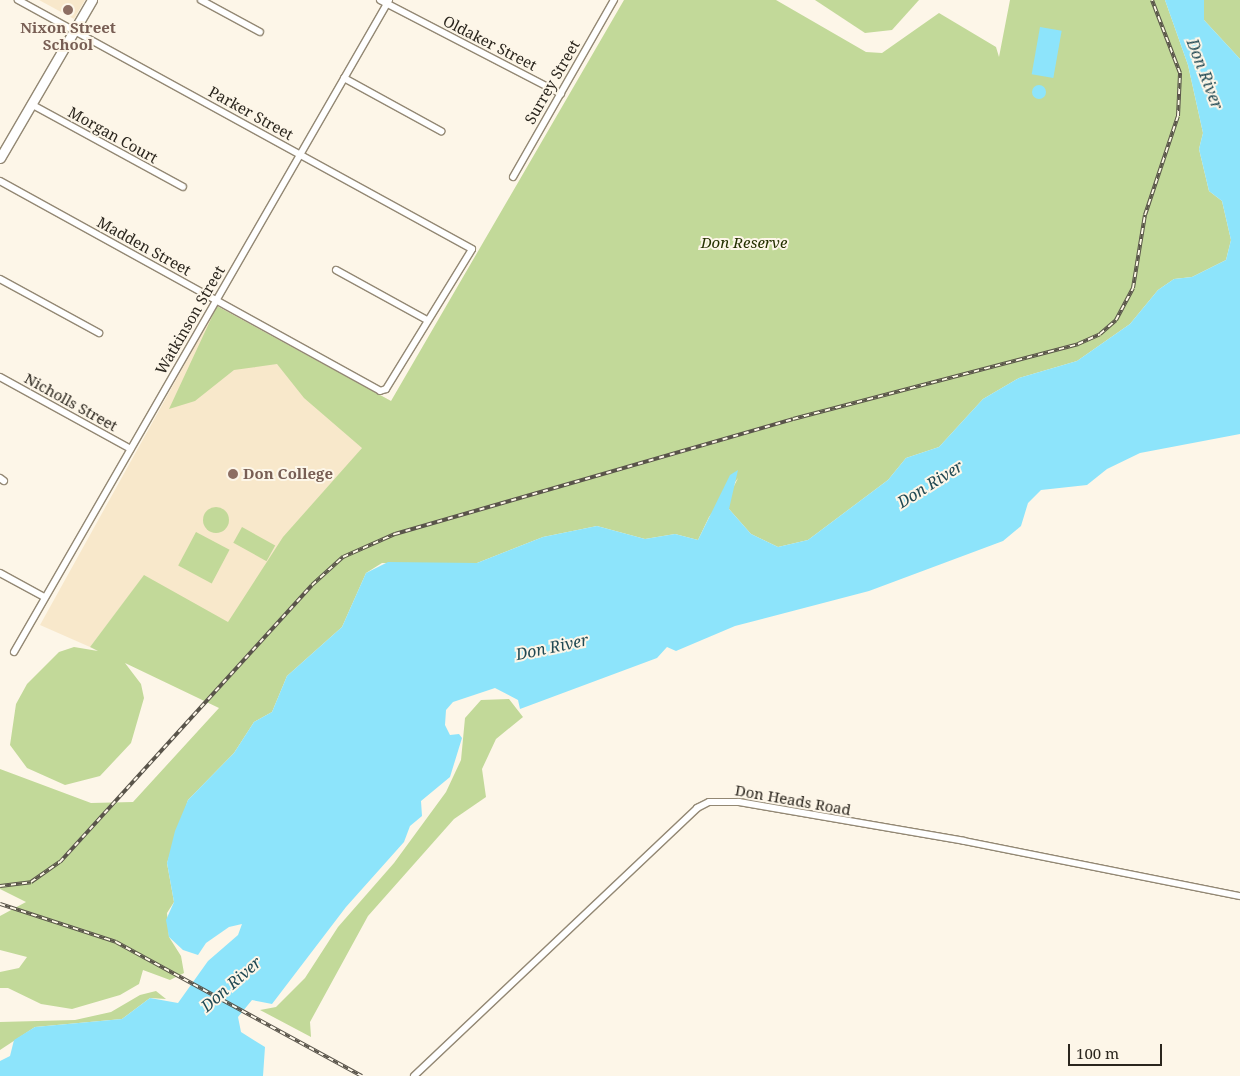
<!DOCTYPE html>
<style>
body{margin:0}
#map{position:relative;width:1240px;height:1076px;overflow:hidden;background:#fdf6e8;font-family:"Noto Serif",serif}
div>[style]{position:absolute}
.built>*{inset:0;background:#f8e8cb}
.green>*{inset:0;background:#c2d999;transform-origin:0 0}
.round{border-radius:50%}
.water>*{inset:0;background:#8de4fb;transform-origin:0 0}
.roads{filter:drop-shadow(1px 0 #938874) drop-shadow(-1px 0 #938874) drop-shadow(0 1px #938874) drop-shadow(0 -1px #938874)}
.street>*{height:6px;margin:-3px;padding:0 3px;transform-origin:3px;border-radius:3px;background:#fff}
.secondary>*{height:9px;margin:-4.5px;padding:0 4.5px;transform-origin:4.5px;border-radius:4.5px;background:#fff}
.rail>*{height:4px;margin-top:-2px;transform-origin:0;background:repeating-linear-gradient(90deg,#fdf6e8 0 5.5px,#59544a 0 11px);box-sizing:border-box;border-block:1px solid #59544a}
.dots>*{width:14px;height:14px;translate:-50% -50%;box-sizing:border-box;border:2px solid #fdf6e8;border-radius:50%}
span{translate:-50% -50%;white-space:nowrap;text-align:center;line-height:1.15;-webkit-text-stroke:4px #fdf6e8;paint-order:stroke}
.education-label{font-size:15px;color:#785e54;font-weight:700}
.left{translate:0 -50%;text-align:left}
.street-label{font-size:15px;color:#2b261e}
.park-label{font-size:15px;color:#243100;font-style:italic}
.water-label{font-size:16px;color:#214953;font-style:italic}
.scale{position:absolute;left:1068px;top:1044px;width:94px;height:22px;box-sizing:border-box;border:2px solid #2b261e;border-top:0;padding-left:6px;font-size:15px;line-height:18px;white-space:nowrap;color:#2b261e;-webkit-text-stroke:4px #fdf6e8;paint-order:stroke}
</style>
<div id="map">
<div class="built">
<div style="clip-path:polygon(39px 0,85px 0,74px 19px)"></div>
<div style="clip-path:polygon(217px 306px,391px 401px,362px 448px,228px 623px,144px 576px,90px 647px,40px 625px)"></div>
</div>
<div class="green">
<div style="clip-path:polygon(624px 0,776px 0,866px 52px,882px 53px,939px 13px,996px 47px,999px 57px,1010px 0,1165px 0,1188px 65px,1203px 133px,1199px 149px,1209px 191px,1222px 201px,1231px 240px,1226px 260px,1192px 277px,1174px 279px,1158px 290px,1130px 324px,1077px 361px,1019px 378px,983px 399px,939px 447px,906px 458px,888px 480px,808px 540px,778px 547px,751px 534px,729px 509px,729px 496px,738px 478px,709px 517px,698px 540px,675px 534px,645px 539px,597px 526px,543px 537px,477px 563px,382px 563px,366px 573px,342px 627px,287px 676px,272px 712px,254px 722px,234px 753px,188px 800px,167px 863px,174px 902px,167px 913px,169px 937px,181px 956px,184px 973px,170px 980px,143px 970px,139px 984px,120px 995px,72px 1009px,41px 1004px,8px 988px,0 988px,0 972px,19px 968px,27px 957px,0 950px,0 916px,26px 902px,0 889px,0 769px,91px 803px,133px 802px,219px 708px,125px 663px,141px 684px,144px 698px,131px 743px,100px 776px,65px 785px,27px 768px,10px 745px,16px 704px,27px 684px,59px 652px,74px 647px,98px 651px,90px 647px,144px 575px,228px 622px,283px 537px,362px 448px,304px 398px,277px 364px,234px 370px,195px 401px,169px 409px,217px 306px,391px 401px)"></div>
<div style="clip-path:polygon(815px 0,919px 0,892px 30px,865px 33px)"></div>
<div style="clip-path:polygon(1204px 0,1240px 0,1240px 59px,1204px 20px)"></div>
<div class="round" style="left:203px;top:507px;width:26px;height:26px"></div>
<div style="left:242px;top:527px;width:38px;height:18px;rotate:29deg"></div>
<div style="left:196px;top:532px;width:38px;height:38px;rotate:28deg"></div>
<div style="clip-path:polygon(509px 699px,523px 717px,496px 739px,482px 769px,486px 797px,454px 819px,368px 916px,310px 1022px,311px 1037px,260px 1010px,276px 1007px,305px 978px,338px 927px,394px 863px,446px 792px,461px 760px,465px 718px,481px 700px)"></div>
<div style="clip-path:polygon(156px 991px,166px 999px,150px 998px,122px 1019px,35px 1027px,0 1050px,0 1022px,75px 1020px,111px 1012px,140px 995px)"></div>
</div>
<div class="water">
<div style="clip-path:polygon(1165px 0,1204px 0,1204px 20px,1240px 59px,1240px 434px,1140px 453px,1107px 469px,1087px 485px,1041px 490px,1028px 503px,1021px 526px,1003px 541px,869px 591px,735px 626px,676px 651px,667px 647px,657px 658px,520px 709px,518px 700px,495px 688px,453px 702px,446px 710px,445px 725px,450px 735px,459px 734px,462px 738px,450px 777px,421px 801px,422px 816px,410px 826px,404px 842px,346px 907px,272px 1004px,252px 1000px,238px 1017px,241px 1032px,265px 1047px,263px 1076px,0 1076px,0 1061px,10px 1056px,14px 1040px,35px 1027px,122px 1019px,150px 998px,178px 1003px,208px 961px,238px 935px,242px 924px,229px 927px,206px 943px,198px 955px,183px 950px,169px 937px,166px 920px,174px 902px,167px 863px,175px 831px,188px 800px,234px 753px,254px 722px,272px 712px,287px 676px,342px 627px,366px 573px,388px 562px,477px 563px,543px 537px,597px 526px,645px 539px,675px 534px,698px 540px,730px 475px,738px 470px,729px 509px,751px 534px,778px 547px,808px 540px,888px 480px,906px 458px,939px 447px,983px 399px,1019px 378px,1077px 361px,1130px 324px,1158px 290px,1174px 279px,1192px 277px,1226px 260px,1231px 240px,1222px 201px,1209px 191px,1199px 149px,1203px 133px,1188px 65px)"></div>
<div style="left:1040px;top:27px;width:22px;height:48px;rotate:10deg"></div>
<div class="round" style="left:1032px;top:85px;width:14px;height:14px"></div>
</div>
<div class="roads">
<div class="street">
<div style="left:201px;top:0;width:67px;rotate:28.5deg"></div>
<div style="left:380px;top:0;width:204px;rotate:27.4deg"></div>
<div style="left:344px;top:78px;width:111px;rotate:28.7deg"></div>
<div style="left:31px;top:104px;width:173px;rotate:28.6deg"></div>
<div style="left:513px;top:177px;width:204px;rotate:-60.3deg"></div>
<div style="left:0;top:181px;width:434px;rotate:28.9deg"></div>
<div style="left:380px;top:391px;width:6px;rotate:-18deg"></div>
<div style="left:386px;top:389px;width:164px;rotate:-58.4deg"></div>
<div style="left:472px;top:249px;width:518px;rotate:-151.26deg"></div>
<div style="left:336px;top:270px;width:104px;rotate:28.8deg"></div>
<div style="left:0;top:279px;width:113px;rotate:28.6deg"></div>
<div style="left:0;top:377px;width:149px;rotate:28.8deg"></div>
<div style="left:0;top:478px;width:5px;rotate:37deg"></div>
<div style="left:0;top:573px;width:50px;rotate:28.6deg"></div>
<div style="left:14px;top:652px;width:752px;rotate:-60.09deg"></div>
<div style="left:414px;top:1076px;width:390px;rotate:-43.4deg"></div>
<div style="left:697px;top:808px;width:13px;rotate:-27deg"></div>
<div style="left:709px;top:802px;width:30px"></div>
<div style="left:739px;top:802px;width:228px;rotate:9.8deg"></div>
<div style="left:964px;top:841px;width:281px;rotate:11.3deg"></div>
</div>
<div class="secondary">
<div style="left:0;top:158px;width:183px;rotate:-59.8deg"></div>
</div>
</div>
<div class="rail">
<div style="left:0;top:886px;width:31px;rotate:-7deg"></div>
<div style="left:31px;top:882px;width:35px;rotate:-35deg"></div>
<div style="left:60px;top:862px;width:374px;rotate:-47.7deg"></div>
<div style="left:312px;top:585px;width:42px;rotate:-42.1deg"></div>
<div style="left:343px;top:557px;width:57px;rotate:-23.9deg"></div>
<div style="left:395px;top:534px;width:414px;rotate:-16.1deg"></div>
<div style="left:793px;top:419px;width:295px;rotate:-14.7deg"></div>
<div style="left:1078px;top:344px;width:24px;rotate:-24deg"></div>
<div style="left:1100px;top:334px;width:21px;rotate:-41deg"></div>
<div style="left:1116px;top:320px;width:36px;rotate:-62deg"></div>
<div style="left:1133px;top:288px;width:74px;rotate:-80.7deg"></div>
<div style="left:1145px;top:215px;width:104px;rotate:-71.6deg"></div>
<div style="left:1178px;top:116px;width:43px;rotate:-87.3deg"></div>
<div style="left:1180px;top:73px;width:78px;rotate:-111deg"></div>
<div style="left:0;top:904px;width:122px;rotate:18.1deg"></div>
<div style="left:116px;top:942px;width:280px;rotate:28.6deg"></div>
</div>
<div class="dots">
<div style="left:68px;top:10px;background:#8d6e63"></div>
<div style="left:233px;top:474px;background:#8d6e63"></div>
</div>
<div class="education-label">
<span style="left:68px;top:36px">Nixon Street<br>School</span>
<span class="left" style="left:243px;top:474px">Don College</span>
</div>
<div class="street-label">
<span style="left:490px;top:43px;rotate:27deg">Oldaker Street</span>
<span style="left:552px;top:82px;rotate:-60deg">Surrey Street</span>
<span style="left:251px;top:113px;rotate:29deg">Parker Street</span>
<span style="left:113px;top:135px;rotate:29deg">Morgan Court</span>
<span style="left:144px;top:246px;rotate:29deg">Madden Street</span>
<span style="left:190px;top:320px;rotate:-60deg">Watkinson Street</span>
<span style="left:71px;top:402px;rotate:29deg">Nicholls Street</span>
<span style="left:793px;top:800px;rotate:10deg">Don Heads Road</span>
</div>
<div class="park-label">
<span style="left:744px;top:243px">Don Reserve</span>
</div>
<div class="water-label">
<span style="left:1205px;top:74px;rotate:69deg">Don River</span>
<span style="left:930px;top:484px;rotate:-32deg">Don River</span>
<span style="left:552px;top:647px;rotate:-12deg">Don River</span>
<span style="left:231px;top:984px;rotate:-41deg">Don River</span>
</div>
<div class="scale">100 m</div>
</div>
